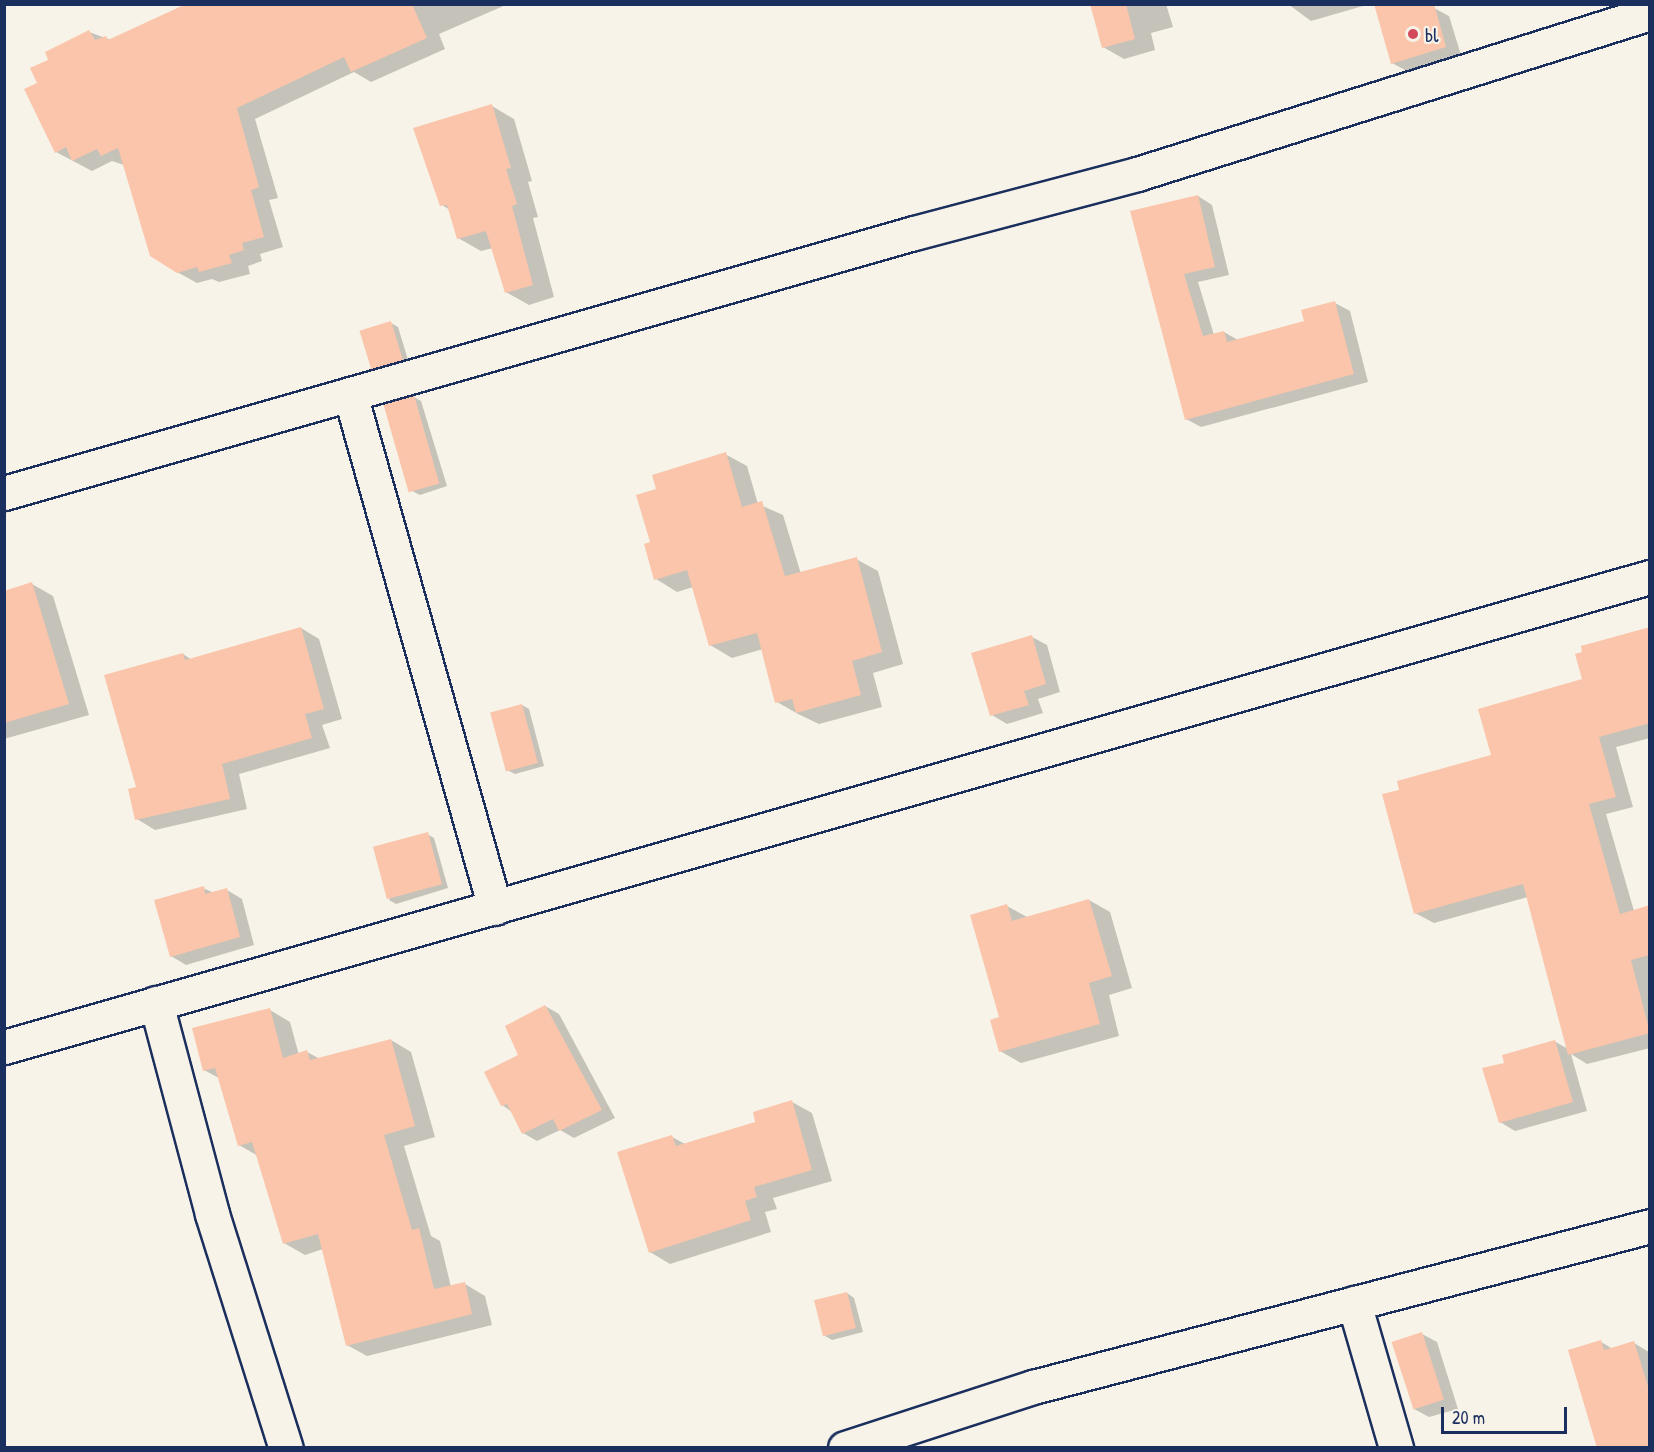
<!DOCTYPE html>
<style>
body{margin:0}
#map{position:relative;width:1654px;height:1452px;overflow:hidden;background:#f7f3e8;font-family:"Patrick Hand",sans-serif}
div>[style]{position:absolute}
.shadow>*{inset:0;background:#0003}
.building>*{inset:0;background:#fac5ab;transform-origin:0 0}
.roads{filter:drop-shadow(2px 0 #1b2f5e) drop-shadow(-2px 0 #1b2f5e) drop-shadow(0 2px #1b2f5e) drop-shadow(0 -2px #1b2f5e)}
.street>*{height:33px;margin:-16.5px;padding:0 16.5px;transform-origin:16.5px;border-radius:16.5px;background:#f7f3e8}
.dots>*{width:16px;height:16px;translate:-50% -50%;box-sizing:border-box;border:3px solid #f7f3e8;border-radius:50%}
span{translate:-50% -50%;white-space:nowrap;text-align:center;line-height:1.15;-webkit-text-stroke:4.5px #f7f3e8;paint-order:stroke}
.poi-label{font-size:20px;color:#1b2f5e}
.left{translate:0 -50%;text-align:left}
.frame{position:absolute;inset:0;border:6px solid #1b2f5e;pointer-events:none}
.scale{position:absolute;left:1441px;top:1407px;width:126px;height:27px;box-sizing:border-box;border:3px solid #1b2f5e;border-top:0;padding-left:8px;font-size:18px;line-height:21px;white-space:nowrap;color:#1b2f5e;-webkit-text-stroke:4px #f7f3e8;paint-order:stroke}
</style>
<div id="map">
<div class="shadow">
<div style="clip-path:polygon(190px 4px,508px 4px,439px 34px,445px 49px,371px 82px,354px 72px,255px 119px,278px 198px,269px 200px,283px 247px,260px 254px,262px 261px,248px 266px,250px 274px,219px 282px,212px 279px,197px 283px,177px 272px,124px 165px,112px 161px,92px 171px,56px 152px,39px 84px,51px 60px,89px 32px,111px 40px)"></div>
<div style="clip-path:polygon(1092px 4px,1166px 4px,1173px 27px,1151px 33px,1155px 50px,1124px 59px,1103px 47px)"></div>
<div style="clip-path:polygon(1288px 4px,1363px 4px,1363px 6px,1311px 21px)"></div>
<div style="clip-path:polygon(1434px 8px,1449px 16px,1461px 55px,1407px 71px,1392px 63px)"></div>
<div style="clip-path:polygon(492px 106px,514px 119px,532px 181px,528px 182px,538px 217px,533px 218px,554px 297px,529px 305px,506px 292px,493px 248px,481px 251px,458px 238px,450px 210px,442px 205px)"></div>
<div style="clip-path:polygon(1198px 196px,1212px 205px,1229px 275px,1198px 282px,1214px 335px,1224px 332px,1238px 340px,1306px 322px,1335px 303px,1350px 311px,1368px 382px,1201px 427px,1186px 419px,1132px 212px)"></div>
<div style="clip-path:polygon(391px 323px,398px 327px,409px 363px,380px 372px,373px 367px)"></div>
<div style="clip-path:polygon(414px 397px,421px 401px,447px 486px,420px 495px,412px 491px)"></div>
<div style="clip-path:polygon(725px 454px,747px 466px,758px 504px,783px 515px,801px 574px,856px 559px,878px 571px,903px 664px,873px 673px,882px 707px,819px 724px,798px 714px,777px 702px,763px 649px,732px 658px,710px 645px,693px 587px,677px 592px,656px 579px,652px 543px,658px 490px)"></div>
<div style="clip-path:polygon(32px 584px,53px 596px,89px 715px,4px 739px,4px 592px)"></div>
<div style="clip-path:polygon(301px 628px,319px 639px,342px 719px,322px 725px,330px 748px,239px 774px,247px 809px,155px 830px,137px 819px,138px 788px,183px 654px,192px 660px)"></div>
<div style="clip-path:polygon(1650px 628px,1650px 738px,1616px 747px,1633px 807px,1606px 814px,1634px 911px,1650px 907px,1650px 1048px,1587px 1064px,1571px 1054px,1587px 1111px,1515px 1131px,1500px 1122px,1506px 1064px,1554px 1041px,1568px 1049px,1528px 897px,1434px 923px,1415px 913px,1493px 756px)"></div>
<div style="clip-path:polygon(1032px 637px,1047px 645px,1060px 692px,1038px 699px,1043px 713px,1007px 724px,992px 715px)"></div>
<div style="clip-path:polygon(522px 705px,529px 709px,544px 766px,515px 774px,507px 770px)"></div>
<div style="clip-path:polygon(427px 834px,434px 838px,448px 888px,396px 904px,389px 900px)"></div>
<div style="clip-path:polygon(203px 888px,214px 893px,227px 890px,242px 899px,254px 945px,186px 965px,171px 956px)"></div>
<div style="clip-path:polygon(1089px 900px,1110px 912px,1132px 988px,1109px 995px,1119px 1036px,1021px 1063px,1000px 1051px,1007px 906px,1027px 917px)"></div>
<div style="clip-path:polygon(545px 1006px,559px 1014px,615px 1118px,574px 1138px,560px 1130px,537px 1141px,523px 1133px,512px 1112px,502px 1105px)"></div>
<div style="clip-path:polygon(270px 1010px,290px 1022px,299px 1055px,307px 1052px,320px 1059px,391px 1040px,411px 1052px,435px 1137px,404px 1146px,431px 1236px,440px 1241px,451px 1287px,465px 1284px,485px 1296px,492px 1325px,367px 1356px,347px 1345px,323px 1249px,305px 1255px,284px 1243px,258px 1156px,239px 1145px,219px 1078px,204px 1070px)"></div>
<div style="clip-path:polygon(792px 1102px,812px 1113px,832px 1181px,773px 1198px,777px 1209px,765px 1212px,771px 1232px,670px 1264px,650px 1252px,672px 1137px,685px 1144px,757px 1123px)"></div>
<div style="clip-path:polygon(847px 1293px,854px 1298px,863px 1332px,832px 1340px,825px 1336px)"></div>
<div style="clip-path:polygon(1422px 1334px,1437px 1342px,1458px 1409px,1429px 1417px,1414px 1409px)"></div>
<div style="clip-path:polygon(1601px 1342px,1613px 1349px,1634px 1343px,1649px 1352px,1650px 1448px,1599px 1448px)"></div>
</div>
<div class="building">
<div style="clip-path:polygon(186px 4px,412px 4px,427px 38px,351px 72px,344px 57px,237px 108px,259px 187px,251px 190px,264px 237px,242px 243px,244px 250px,229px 255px,232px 263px,199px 272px,197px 267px,177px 273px,150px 256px,118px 148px,101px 156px,97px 149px,72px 161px,66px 147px,55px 153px,24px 89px,37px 83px,30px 68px,48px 60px,45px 52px,89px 30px,95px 40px,106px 36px,108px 40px)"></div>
<div style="clip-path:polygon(1090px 4px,1126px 4px,1135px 39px,1102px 48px)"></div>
<div style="clip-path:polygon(1374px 4px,1434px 4px,1446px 47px,1391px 64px)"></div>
<div style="clip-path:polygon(492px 104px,511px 168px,506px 169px,517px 204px,512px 206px,533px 285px,505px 293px,486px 231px,457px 239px,447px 205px,440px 206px,413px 128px)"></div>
<div style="clip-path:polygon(1198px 195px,1215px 267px,1184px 274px,1203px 336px,1224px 331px,1227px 342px,1304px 321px,1301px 310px,1335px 301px,1354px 374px,1185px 420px,1130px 211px)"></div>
<div style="left:391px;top:321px;width:41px;height:33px;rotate:73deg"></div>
<div style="left:414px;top:395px;width:92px;height:32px;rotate:74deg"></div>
<div style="clip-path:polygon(726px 452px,742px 507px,762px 501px,785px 576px,857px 557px,882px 652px,852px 661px,861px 695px,796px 713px,792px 699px,775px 703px,757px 633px,709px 646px,687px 570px,654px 580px,644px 544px,650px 542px,636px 495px,656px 489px,652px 475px)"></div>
<div style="clip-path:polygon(32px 582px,69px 704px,4px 723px,4px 591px)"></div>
<div style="clip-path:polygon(301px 627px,324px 709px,305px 714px,312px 738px,222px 764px,230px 799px,135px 820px,128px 789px,136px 787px,104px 675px,183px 653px,185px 660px)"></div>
<div style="clip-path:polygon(1650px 627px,1650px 723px,1599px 737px,1616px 797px,1589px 804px,1620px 914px,1650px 905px,1650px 955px,1631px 960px,1650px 1033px,1568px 1055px,1523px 884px,1414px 914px,1382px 794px,1399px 790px,1397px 781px,1491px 755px,1478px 709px,1582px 679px,1575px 654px,1582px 652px,1581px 646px)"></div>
<div style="clip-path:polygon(1032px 635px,1046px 684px,1024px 691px,1029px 705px,990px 716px,971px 653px)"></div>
<div style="left:522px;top:704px;width:61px;height:33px;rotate:75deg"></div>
<div style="left:428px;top:832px;width:54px;height:57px;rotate:75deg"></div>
<div style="clip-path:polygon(204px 886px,205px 894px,227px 888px,240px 937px,170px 957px,154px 900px)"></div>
<div style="clip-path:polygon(1089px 899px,1112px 976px,1089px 983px,1100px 1024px,999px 1052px,990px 1020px,999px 1017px,970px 915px,1007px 904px,1012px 921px)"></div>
<div style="clip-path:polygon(545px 1005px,602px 1110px,559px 1131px,553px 1119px,522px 1134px,507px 1104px,501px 1106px,484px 1072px,518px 1055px,505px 1026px)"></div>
<div style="clip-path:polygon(270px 1008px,283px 1058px,307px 1050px,310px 1060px,391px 1039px,415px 1126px,384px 1135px,412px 1230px,419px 1228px,434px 1289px,465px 1282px,472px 1314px,346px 1346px,318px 1234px,283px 1244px,252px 1142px,238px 1146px,215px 1068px,203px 1071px,192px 1028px)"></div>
<div style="clip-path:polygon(1555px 1040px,1573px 1102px,1499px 1123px,1482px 1068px,1504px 1063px,1502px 1055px)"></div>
<div style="clip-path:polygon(792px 1100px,812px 1170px,754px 1187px,757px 1197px,745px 1201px,751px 1220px,649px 1253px,617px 1152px,672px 1135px,676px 1146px,755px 1122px,753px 1112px)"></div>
<div style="left:847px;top:1292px;width:37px;height:34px;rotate:76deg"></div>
<div style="left:1422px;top:1332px;width:71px;height:32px;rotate:72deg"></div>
<div style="clip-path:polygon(1601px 1340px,1604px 1350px,1634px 1341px,1650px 1393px,1650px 1448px,1597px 1448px,1568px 1350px)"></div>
</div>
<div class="roads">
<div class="street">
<div style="left:350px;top:394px;width:534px;rotate:74.25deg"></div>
<div style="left:4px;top:493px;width:946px;rotate:-15.95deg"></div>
<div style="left:914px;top:233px;width:231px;rotate:-14.8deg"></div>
<div style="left:1137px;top:174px;width:538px;rotate:-17.42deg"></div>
<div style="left:156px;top:1003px;width:218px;rotate:75.1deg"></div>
<div style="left:212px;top:1214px;width:245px;rotate:72.5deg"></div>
<div style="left:4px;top:1047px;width:1712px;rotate:-15.94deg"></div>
<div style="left:1354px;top:1303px;width:151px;rotate:73.8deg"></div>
<div style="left:845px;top:1448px;width:198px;rotate:-18deg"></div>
<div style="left:1033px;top:1387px;width:638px;rotate:-14.62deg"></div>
</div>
</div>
<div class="dots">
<div style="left:1413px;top:34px;background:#d1495b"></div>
</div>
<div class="poi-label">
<span class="left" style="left:1425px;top:34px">bl</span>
</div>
<div class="frame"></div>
<div class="scale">20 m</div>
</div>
